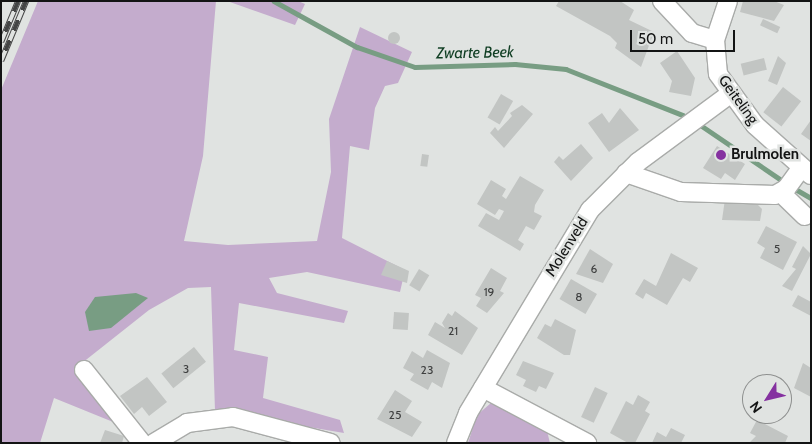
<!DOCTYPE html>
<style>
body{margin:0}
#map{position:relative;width:812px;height:444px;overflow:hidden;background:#e0e3e1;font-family:Cabin,sans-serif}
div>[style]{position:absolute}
.green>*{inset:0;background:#c4accd}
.water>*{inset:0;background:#789d83}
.stream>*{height:4.5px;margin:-2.25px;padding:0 2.25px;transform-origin:2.25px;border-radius:2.25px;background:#789d83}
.building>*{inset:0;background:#c2c5c3;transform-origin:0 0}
.round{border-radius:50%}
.roads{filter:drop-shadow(1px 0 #a9aba9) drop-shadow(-1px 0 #a9aba9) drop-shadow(0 1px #a9aba9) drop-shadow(0 -1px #a9aba9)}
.minor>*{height:18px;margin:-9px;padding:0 9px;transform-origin:9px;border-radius:9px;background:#fff}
.rail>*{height:5.5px;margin-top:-2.75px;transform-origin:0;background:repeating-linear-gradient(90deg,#e0e3e1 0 11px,#444545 0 22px);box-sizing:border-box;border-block:1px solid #444545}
.dots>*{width:14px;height:14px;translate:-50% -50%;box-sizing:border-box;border:2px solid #e0e3e1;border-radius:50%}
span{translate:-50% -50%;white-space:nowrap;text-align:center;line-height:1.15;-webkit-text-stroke:5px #e0e3e1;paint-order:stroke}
.number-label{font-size:12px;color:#3f4040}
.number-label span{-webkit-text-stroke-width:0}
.street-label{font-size:15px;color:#131414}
.poi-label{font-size:15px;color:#131414;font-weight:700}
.left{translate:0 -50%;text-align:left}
.water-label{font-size:16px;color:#103e23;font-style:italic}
.frame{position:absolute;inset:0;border:2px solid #131414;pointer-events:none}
.north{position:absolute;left:742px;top:374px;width:50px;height:50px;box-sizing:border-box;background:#e0e3e1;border:1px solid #8e908f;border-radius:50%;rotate:234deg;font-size:14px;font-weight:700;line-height:20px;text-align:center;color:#131414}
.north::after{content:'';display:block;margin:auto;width:18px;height:22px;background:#8531a0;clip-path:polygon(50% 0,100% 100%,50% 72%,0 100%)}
.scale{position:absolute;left:630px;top:30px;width:105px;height:22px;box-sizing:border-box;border:2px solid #131414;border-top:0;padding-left:6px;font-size:15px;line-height:18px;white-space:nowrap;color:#131414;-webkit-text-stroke:4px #e0e3e1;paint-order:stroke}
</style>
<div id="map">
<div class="green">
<div style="clip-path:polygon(38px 1px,216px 1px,203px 156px,184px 241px,228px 245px,317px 241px,331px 172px,329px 119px,360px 27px,412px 52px,398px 83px,385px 86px,375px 108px,369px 150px,350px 146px,342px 238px,405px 270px,400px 292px,307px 272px,269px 278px,277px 293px,348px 311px,344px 323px,239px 303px,234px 350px,268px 357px,263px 398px,340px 420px,344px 433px,215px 411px,211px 287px,188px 288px,149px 310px,77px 367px,123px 426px,54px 398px,40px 443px,1px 443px,1px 90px)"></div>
<div style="clip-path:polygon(227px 1px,298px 1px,305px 4px,295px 25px)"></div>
<div style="clip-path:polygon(491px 403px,501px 403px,547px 431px,550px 443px,468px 443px,477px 415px)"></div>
</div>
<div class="water">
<div style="clip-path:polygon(136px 293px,148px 298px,111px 328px,89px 331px,85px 312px,95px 297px)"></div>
</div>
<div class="stream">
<div style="left:274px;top:1px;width:95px;rotate:29deg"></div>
<div style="left:357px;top:47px;width:61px;rotate:19deg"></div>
<div style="left:415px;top:67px;width:100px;rotate:-1.7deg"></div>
<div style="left:515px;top:64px;width:51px;rotate:5.6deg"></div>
<div style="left:566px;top:69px;width:126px;rotate:21.5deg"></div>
<div style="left:702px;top:126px;width:102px;rotate:34.2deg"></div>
<div style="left:792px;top:187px;width:22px;rotate:30deg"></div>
</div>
<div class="building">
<div style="clip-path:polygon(559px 1px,620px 1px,634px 10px,629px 20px,654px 32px,641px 67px,615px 48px,617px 43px,610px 36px,556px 6px)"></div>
<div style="clip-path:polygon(743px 1px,774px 1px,784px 5px,774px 21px,740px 12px)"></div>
<div style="left:763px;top:19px;width:19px;height:7px;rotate:25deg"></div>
<div class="round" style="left:388px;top:32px;width:12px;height:12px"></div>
<div style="clip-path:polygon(677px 51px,695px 78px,691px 96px,669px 92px,672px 81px,660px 63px)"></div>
<div style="clip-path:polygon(778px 56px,786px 63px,777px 85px,768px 81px)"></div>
<div style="left:764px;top:58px;width:12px;height:24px;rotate:76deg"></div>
<div style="left:783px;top:87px;width:23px;height:32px;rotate:38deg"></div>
<div style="left:501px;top:94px;width:14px;height:27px;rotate:30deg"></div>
<div style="clip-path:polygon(522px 105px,533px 114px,504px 148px,490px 133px,495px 127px,498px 131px,512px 116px,510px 113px)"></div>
<div style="clip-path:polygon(620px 108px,639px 130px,609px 152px,588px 123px,602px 113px,609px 123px)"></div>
<div style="clip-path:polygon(811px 120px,811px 141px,801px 134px)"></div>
<div style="clip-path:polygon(581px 144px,593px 158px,571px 181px,554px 162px,559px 156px,563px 160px)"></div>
<div style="clip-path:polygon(717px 146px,745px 164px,735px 180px,725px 173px,721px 179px,703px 168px)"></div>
<div style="left:422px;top:154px;width:7px;height:12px;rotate:8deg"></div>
<div style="clip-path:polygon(520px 176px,544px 190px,535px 205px,534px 212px,542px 216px,534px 230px,526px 226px,518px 240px,524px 244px,520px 251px,478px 226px,486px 213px,499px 220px,504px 211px,499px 209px,495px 215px,477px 204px,491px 180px,506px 189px,502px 196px,506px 199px)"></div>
<div style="clip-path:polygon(725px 199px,758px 205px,762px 209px,760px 221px,722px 220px)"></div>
<div style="clip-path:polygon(766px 226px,797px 242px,783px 270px,760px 258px,765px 248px,757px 243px)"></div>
<div style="clip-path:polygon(803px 246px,811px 254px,792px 291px,782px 286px,796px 269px,792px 267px)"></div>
<div style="clip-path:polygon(590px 249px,613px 264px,603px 283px,576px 274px)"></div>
<div style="clip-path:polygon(671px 253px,698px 268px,690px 282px,683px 278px,667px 305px,646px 293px,643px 299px,635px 294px,644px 279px,656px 286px)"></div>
<div style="clip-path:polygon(387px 261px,409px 271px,407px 283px,381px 275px)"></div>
<div style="clip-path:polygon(491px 268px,507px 278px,500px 291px,504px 293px,487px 313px,476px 306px,481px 298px,475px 295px)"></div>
<div style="left:419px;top:269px;width:12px;height:19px;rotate:31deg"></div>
<div style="left:571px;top:279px;width:30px;height:23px;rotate:30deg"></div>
<div style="clip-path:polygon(798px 295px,811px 302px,811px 316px,792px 306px)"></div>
<div style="clip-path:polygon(455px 311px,478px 328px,462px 355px,428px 335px,435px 322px,445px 328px,442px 323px,448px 313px,452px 316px)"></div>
<div style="left:394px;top:312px;width:15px;height:17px;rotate:4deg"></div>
<div style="clip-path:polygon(555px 319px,576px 330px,570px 355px,564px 355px,537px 338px,545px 324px,551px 327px)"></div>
<div style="left:194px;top:347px;width:19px;height:42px;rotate:51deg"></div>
<div style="clip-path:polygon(427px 350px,450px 363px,442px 388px,432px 382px,428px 390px,410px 380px,414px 374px,403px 368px,412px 351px,423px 358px)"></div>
<div style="clip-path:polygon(523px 361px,554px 373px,546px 389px,539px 386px,536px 392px,523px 386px,526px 380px,516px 375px)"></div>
<div style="clip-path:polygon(803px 363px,811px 368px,811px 397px,794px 388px)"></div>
<div style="clip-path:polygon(147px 377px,167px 402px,149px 416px,142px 407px,134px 414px,120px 396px)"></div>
<div style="left:595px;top:387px;width:14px;height:33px;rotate:25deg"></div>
<div style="clip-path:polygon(395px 390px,412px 401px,405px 412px,422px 422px,412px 437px,377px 419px)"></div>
<div style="clip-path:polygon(638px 395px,650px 402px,645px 411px,650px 414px,635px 443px,628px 443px,610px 433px,626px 401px,633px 405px)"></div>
<div style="clip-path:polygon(757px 420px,788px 436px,785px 443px,749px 443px,756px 436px,750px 433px)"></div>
<div style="clip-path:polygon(671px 428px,685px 435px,681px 443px,652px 443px,657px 432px,666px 437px)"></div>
<div style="clip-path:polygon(105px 430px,124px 436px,122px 443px,100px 443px)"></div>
</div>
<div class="roads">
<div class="minor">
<div style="left:662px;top:1px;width:44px;rotate:46.8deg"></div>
<div style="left:692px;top:33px;width:24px;rotate:17deg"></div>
<div style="left:728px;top:1px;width:41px;rotate:108.4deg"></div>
<div style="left:715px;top:40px;width:34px;rotate:85deg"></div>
<div style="left:718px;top:74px;width:63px;rotate:54deg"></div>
<div style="left:755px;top:125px;width:75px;rotate:41.8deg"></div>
<div style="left:626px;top:173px;width:58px;rotate:19.1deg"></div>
<div style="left:681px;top:192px;width:94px;rotate:1.8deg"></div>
<div style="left:775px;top:195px;width:13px;rotate:-29deg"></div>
<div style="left:786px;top:189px;width:26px;rotate:-54deg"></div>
<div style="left:781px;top:193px;width:33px;rotate:44deg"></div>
<div style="left:84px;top:370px;width:93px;rotate:51.5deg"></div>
<div style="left:483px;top:388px;width:118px;rotate:27.9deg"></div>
<div style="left:154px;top:443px;width:39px;rotate:-31deg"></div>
<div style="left:187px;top:423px;width:46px;rotate:-7.4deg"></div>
<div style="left:233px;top:417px;width:101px;rotate:14.9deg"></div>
<div style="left:456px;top:443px;width:32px;rotate:-68deg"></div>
<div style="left:468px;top:413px;width:237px;rotate:-59deg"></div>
<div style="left:590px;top:210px;width:68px;rotate:-45deg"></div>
<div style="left:638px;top:162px;width:114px;rotate:-36.5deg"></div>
</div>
</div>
<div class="rail">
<div style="left:1px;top:42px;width:44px;rotate:-67.5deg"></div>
<div style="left:1px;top:61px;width:65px;rotate:-67.4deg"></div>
</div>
<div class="dots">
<div style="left:721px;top:155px;background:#8531a0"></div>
</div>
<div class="number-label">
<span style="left:777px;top:249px">5</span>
<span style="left:594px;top:269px">6</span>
<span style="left:489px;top:292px">19</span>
<span style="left:579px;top:297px">8</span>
<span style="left:453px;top:331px">21</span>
<span style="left:186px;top:369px">3</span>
<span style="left:427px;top:370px">23</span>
<span style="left:395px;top:415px">25</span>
</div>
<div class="street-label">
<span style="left:738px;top:100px;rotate:54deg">Geiteling</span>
<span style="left:567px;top:247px;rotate:-58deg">Molenveld</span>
</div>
<div class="poi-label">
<span class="left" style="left:731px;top:155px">Brulmolen</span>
</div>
<div class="water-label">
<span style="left:475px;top:53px;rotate:-1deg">Zwarte Beek</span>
</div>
<div class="frame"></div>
<div class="north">N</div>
<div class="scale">50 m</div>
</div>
